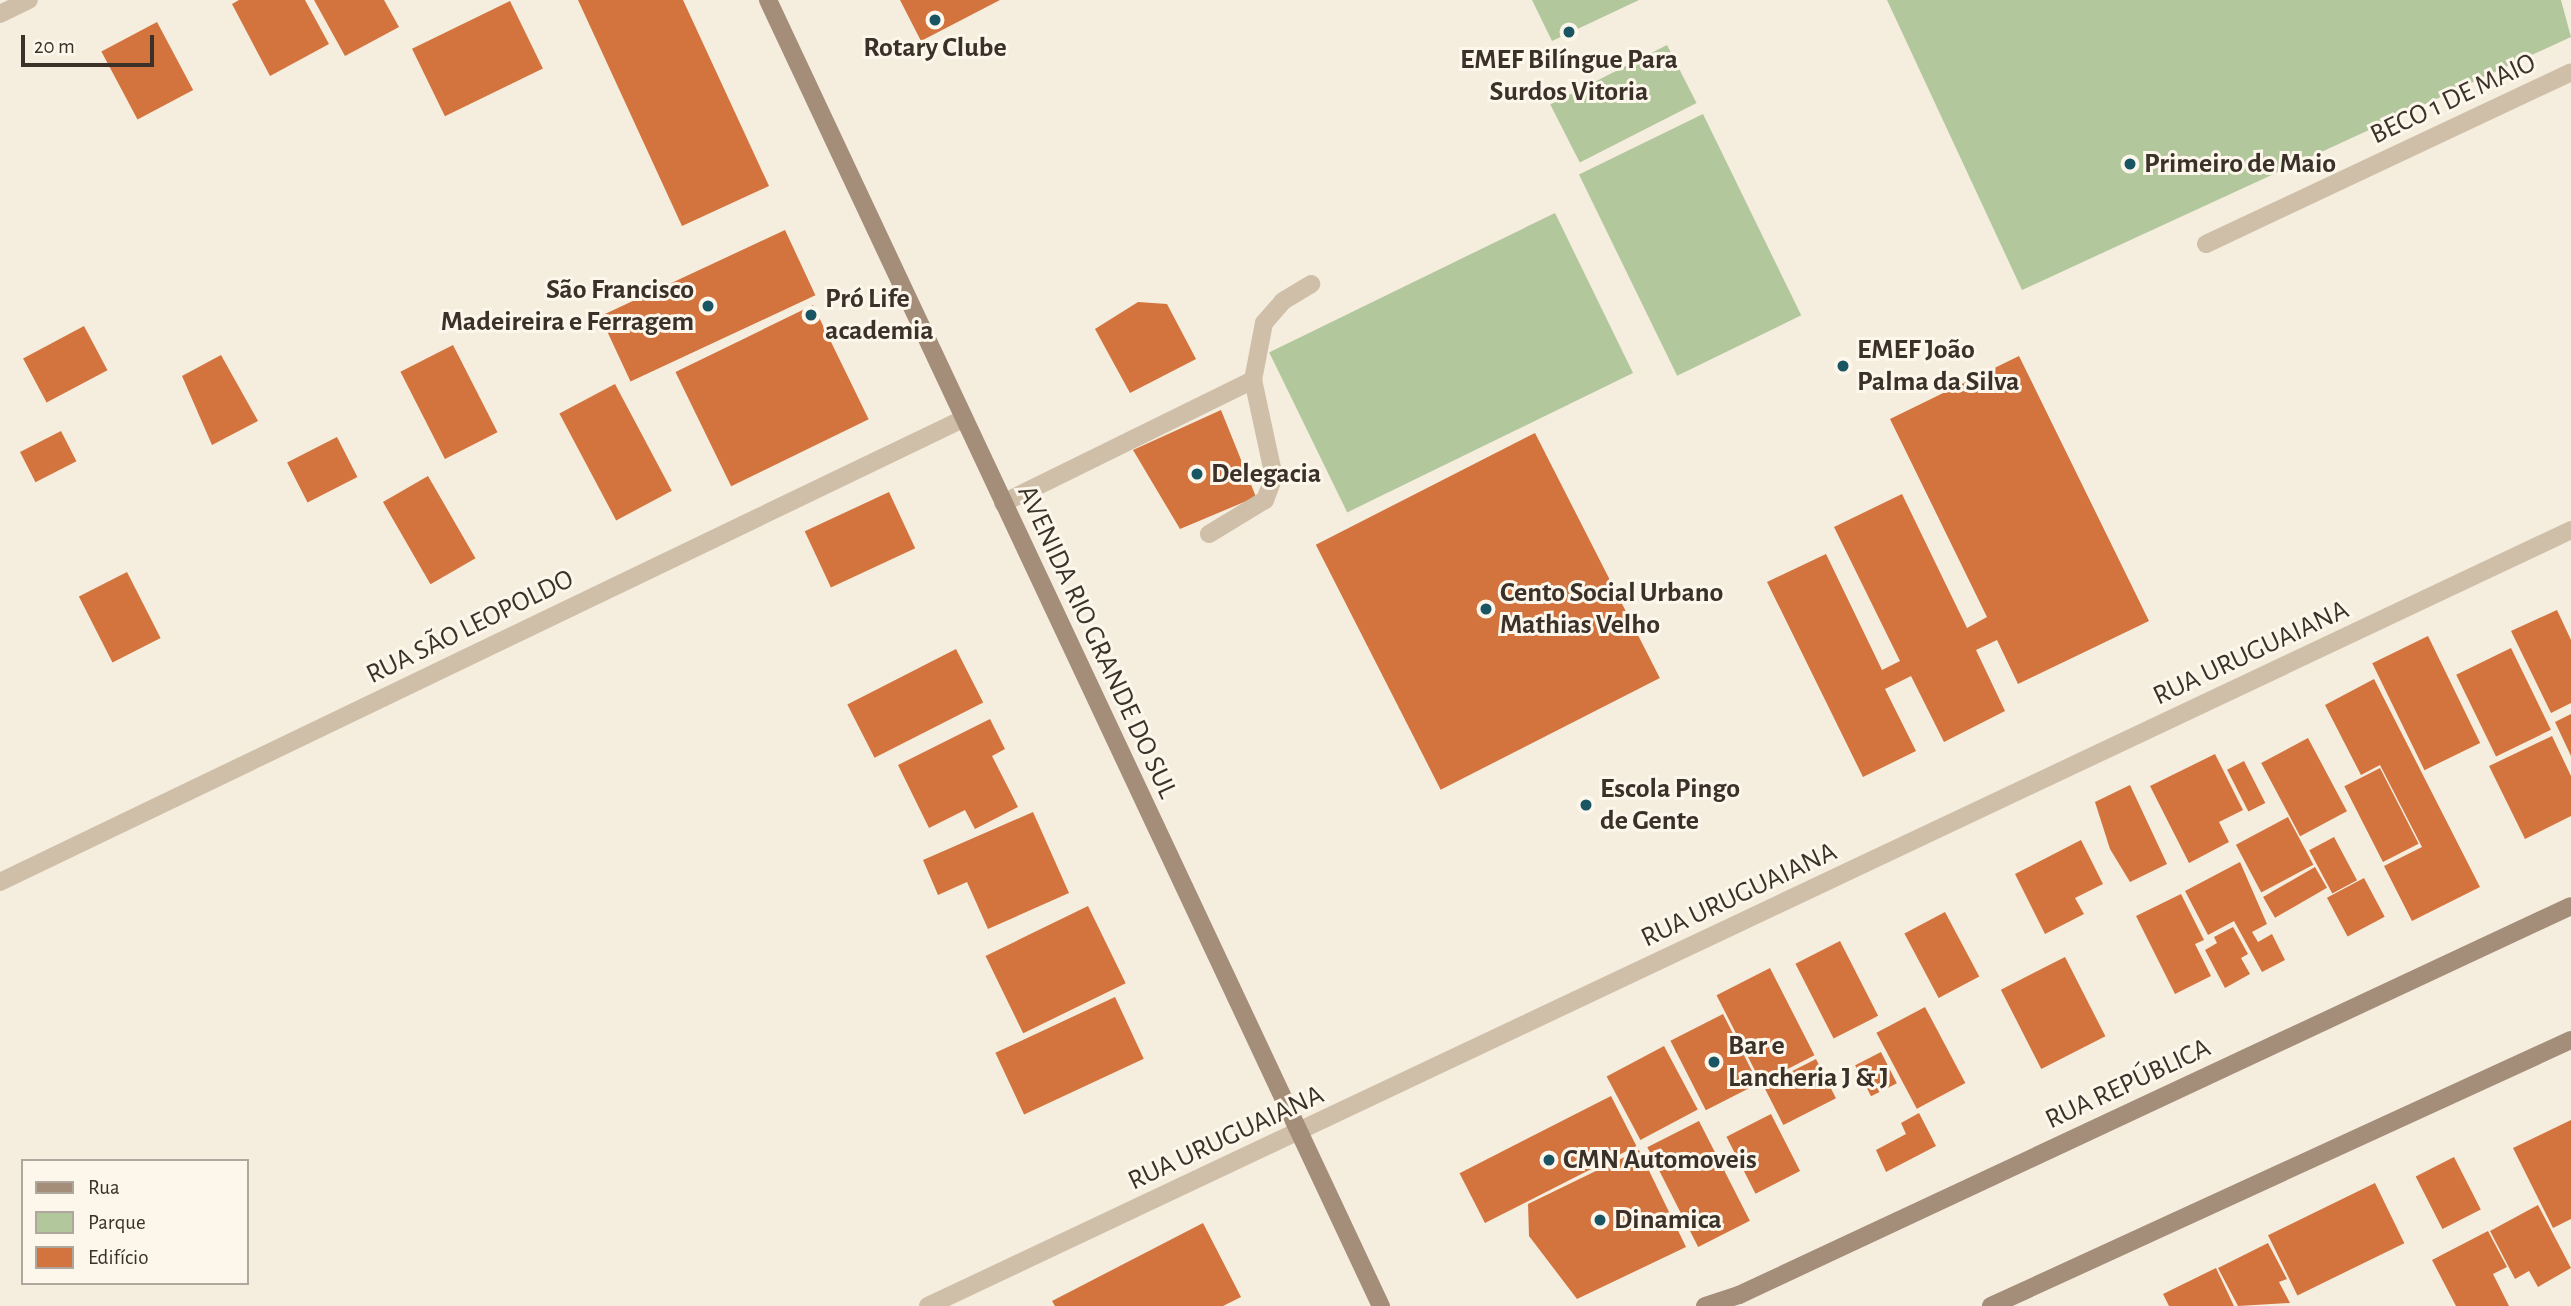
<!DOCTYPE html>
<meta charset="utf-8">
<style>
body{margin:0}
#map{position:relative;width:2571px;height:1306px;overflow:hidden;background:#f5edde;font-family:"Alegreya Sans",sans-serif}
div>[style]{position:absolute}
.green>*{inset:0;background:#b3c79c;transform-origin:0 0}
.building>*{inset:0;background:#d3743e;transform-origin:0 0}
.lane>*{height:18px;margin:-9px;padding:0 9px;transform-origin:9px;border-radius:9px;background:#cfbfa8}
.street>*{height:18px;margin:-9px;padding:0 9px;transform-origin:9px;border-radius:9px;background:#cfbfa8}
.secondary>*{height:18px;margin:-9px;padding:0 9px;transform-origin:9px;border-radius:9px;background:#a48d79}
.dots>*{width:19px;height:19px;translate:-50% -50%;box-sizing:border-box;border:4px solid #fcf6eb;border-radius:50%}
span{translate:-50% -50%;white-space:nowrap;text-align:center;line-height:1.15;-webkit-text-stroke:6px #fcf6eb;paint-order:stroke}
.poi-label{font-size:28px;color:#3b3129;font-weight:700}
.left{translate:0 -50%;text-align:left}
.right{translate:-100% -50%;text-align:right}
.street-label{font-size:28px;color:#3b3129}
.legend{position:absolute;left:21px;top:1159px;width:228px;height:126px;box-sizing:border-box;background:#fcf6eb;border:2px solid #afa79d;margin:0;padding:9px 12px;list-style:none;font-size:21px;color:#3b3129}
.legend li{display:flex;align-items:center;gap:14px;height:35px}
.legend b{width:35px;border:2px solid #afa79d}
.scale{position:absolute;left:21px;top:35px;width:133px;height:32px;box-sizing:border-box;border:4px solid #3b3129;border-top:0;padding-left:9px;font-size:21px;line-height:24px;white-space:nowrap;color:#3b3129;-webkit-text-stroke:5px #fcf6eb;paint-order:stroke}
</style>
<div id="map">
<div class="green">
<div style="clip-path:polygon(1532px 0,1639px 0,1552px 41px)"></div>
<div style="clip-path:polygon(1887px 0,2561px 0,2571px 37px,2022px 290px)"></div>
<div style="left:1667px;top:45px;width:65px;height:131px;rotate:63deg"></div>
<div style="left:1703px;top:114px;width:224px;height:138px;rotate:64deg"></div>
<div style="left:1555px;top:213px;width:178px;height:318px;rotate:64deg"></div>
</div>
<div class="building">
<div style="clip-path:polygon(239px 0,305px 0,329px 44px,270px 76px,232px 4px)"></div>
<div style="clip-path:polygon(314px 0,384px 0,399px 27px,345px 56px)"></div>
<div style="clip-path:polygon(578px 0,683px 0,769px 186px,682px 226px)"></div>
<div style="clip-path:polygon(900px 0,1000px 0,921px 41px)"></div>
<div style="left:510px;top:1px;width:75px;height:109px;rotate:64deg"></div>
<div style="left:157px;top:22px;width:77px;height:63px;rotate:62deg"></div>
<div style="left:785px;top:230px;width:72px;height:204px;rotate:65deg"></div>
<div style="clip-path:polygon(1138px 302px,1167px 304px,1196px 359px,1130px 393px,1095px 329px)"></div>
<div style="left:813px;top:305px;width:127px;height:153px;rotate:64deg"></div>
<div style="left:84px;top:326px;width:50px;height:69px;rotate:62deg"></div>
<div style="left:453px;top:345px;width:98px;height:59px;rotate:63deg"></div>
<div style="clip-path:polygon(221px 355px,258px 421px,212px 445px,182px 376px)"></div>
<div style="clip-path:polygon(2019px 356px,2149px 621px,2018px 684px,1997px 640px,1976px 650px,2005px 711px,1944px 742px,1911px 676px,1885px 689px,1916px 751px,1863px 777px,1767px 582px,1826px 554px,1882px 670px,1900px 661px,1834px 527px,1902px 494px,1967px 628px,1987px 617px,1890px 419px)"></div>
<div style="left:615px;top:384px;width:121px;height:63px;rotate:62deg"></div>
<div style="clip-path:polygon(1221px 410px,1256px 497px,1180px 529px,1133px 450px)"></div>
<div style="left:61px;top:431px;width:34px;height:46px;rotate:63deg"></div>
<div style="left:1535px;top:433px;width:275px;height:246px;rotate:63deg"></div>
<div style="left:337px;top:437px;width:45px;height:56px;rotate:63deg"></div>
<div style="left:428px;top:476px;width:95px;height:52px;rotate:60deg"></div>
<div style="left:889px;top:492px;width:62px;height:93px;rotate:65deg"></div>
<div style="left:127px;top:572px;width:74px;height:54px;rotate:63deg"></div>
<div style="clip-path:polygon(2557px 610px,2571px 640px,2571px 703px,2551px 713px,2511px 631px)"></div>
<div style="left:2428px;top:636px;width:119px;height:62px;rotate:64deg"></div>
<div style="left:2511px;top:648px;width:91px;height:61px;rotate:64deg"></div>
<div style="left:956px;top:649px;width:60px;height:122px;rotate:63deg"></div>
<div style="clip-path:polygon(2374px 679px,2480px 887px,2412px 921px,2384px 866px,2422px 847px,2380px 765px,2361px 775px,2325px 705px)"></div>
<div style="clip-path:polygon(2571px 714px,2571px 756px,2555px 722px)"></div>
<div style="clip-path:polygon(990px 719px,1005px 749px,992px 756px,1018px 807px,975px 829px,965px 810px,929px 828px,898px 765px)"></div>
<div style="clip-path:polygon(2552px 736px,2571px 776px,2571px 816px,2525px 839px,2489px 766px)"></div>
<div style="left:2308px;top:738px;width:83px;height:53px;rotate:62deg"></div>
<div style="clip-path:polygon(2215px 754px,2243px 810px,2219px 822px,2229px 842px,2189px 863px,2150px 786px)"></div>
<div style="left:2244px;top:761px;width:47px;height:19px;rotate:63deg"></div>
<div style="left:2380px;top:768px;width:85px;height:40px;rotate:63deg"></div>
<div style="clip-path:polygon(2130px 785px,2167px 864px,2130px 882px,2110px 849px,2095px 802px)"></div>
<div style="clip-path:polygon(1033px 812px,1069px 893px,988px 929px,967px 882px,938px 895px,923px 860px)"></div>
<div style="left:2288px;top:817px;width:54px;height:59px;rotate:62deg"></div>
<div style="left:2334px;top:837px;width:49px;height:28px;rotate:62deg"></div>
<div style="clip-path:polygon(2081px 840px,2103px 884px,2075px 898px,2084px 914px,2045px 934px,2015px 874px)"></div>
<div style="clip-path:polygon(2240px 862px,2267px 924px,2252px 932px,2258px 942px,2272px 934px,2285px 960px,2262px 972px,2234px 921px,2208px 935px,2185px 891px)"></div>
<div style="left:2315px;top:867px;width:24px;height:60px;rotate:60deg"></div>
<div style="left:2364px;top:878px;width:44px;height:42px;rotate:62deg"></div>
<div style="clip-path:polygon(2181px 894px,2204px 940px,2195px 944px,2211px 976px,2175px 994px,2136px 916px)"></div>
<div style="left:1088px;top:906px;width:86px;height:114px;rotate:64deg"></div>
<div style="left:1945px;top:912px;width:73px;height:46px;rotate:62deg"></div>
<div style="clip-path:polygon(2233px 927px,2248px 954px,2241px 958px,2250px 974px,2225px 988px,2205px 950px,2217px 943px,2214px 937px)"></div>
<div style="left:1840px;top:941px;width:84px;height:50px;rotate:63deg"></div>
<div style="left:2065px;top:957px;width:89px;height:72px;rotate:63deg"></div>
<div style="left:1770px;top:968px;width:98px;height:60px;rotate:63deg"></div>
<div style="left:1115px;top:997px;width:68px;height:132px;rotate:65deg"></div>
<div style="left:1925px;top:1007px;width:86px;height:55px;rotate:62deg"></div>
<div style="left:1723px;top:1014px;width:78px;height:59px;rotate:63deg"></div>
<div style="left:1664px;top:1046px;width:72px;height:65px;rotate:62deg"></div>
<div style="left:1881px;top:1052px;width:35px;height:29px;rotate:63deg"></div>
<div style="left:1816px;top:1059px;width:44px;height:59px;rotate:63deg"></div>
<div style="left:1611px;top:1096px;width:56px;height:170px;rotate:63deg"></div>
<div style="clip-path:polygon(1919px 1113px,1936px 1146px,1886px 1172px,1876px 1150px,1906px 1134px,1901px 1123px)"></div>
<div style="left:1771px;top:1114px;width:64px;height:50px;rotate:63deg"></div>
<div style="clip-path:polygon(2571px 1120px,2571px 1219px,2553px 1228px,2513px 1148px)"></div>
<div style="left:1699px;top:1121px;width:112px;height:58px;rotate:63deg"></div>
<div style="clip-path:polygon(1639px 1150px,1686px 1247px,1577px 1299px,1529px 1236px,1528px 1204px)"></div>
<div style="left:2454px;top:1157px;width:59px;height:43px;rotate:63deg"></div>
<div style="left:2375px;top:1183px;width:67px;height:119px;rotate:64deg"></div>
<div style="clip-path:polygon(2538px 1205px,2571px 1268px,2538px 1287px,2529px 1271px,2515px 1279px,2490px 1231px)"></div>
<div style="clip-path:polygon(1203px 1223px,1241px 1297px,1223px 1306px,1055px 1306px,1052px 1301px)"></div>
<div style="clip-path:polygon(2488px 1231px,2507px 1267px,2493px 1274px,2509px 1306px,2456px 1306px,2432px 1260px)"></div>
<div style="clip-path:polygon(2268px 1243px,2287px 1279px,2279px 1282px,2290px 1303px,2238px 1306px,2218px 1268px)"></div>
<div style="clip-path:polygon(2216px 1268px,2234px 1306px,2169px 1306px,2163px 1294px)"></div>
</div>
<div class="lane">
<div style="left:1003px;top:503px;width:279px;rotate:-26.2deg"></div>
<div style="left:1209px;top:534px;width:66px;rotate:-31.3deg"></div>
<div style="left:1265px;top:500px;width:25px;rotate:-69deg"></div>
<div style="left:1274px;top:477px;width:99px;rotate:-102.2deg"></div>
<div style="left:1253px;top:380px;width:58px;rotate:-79.1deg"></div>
<div style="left:1264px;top:323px;width:29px;rotate:-49deg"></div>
<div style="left:1283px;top:301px;width:33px;rotate:-31deg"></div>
</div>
<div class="street">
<div style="left:0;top:14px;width:32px;rotate:-26deg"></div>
<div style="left:2206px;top:244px;width:403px;rotate:-25.2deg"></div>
<div style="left:0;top:882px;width:1069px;rotate:-25.68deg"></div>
<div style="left:928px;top:1306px;width:1817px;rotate:-25.28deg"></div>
</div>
<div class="secondary">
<div style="left:768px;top:0;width:1443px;rotate:64.86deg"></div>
<div style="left:1705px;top:1306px;width:36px;rotate:-18deg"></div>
<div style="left:1739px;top:1295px;width:918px;rotate:-25.06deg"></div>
<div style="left:1991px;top:1306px;width:638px;rotate:-24.64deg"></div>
</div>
<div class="dots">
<div style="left:935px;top:20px;background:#195562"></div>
<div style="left:1569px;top:32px;background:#195562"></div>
<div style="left:2130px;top:164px;background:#195562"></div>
<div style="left:708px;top:306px;background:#195562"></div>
<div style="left:811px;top:315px;background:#195562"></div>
<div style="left:1843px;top:366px;background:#195562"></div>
<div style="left:1197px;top:474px;background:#195562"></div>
<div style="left:1486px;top:609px;background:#195562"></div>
<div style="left:1586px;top:805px;background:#195562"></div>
<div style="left:1714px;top:1062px;background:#195562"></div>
<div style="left:1549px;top:1160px;background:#195562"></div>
<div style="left:1600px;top:1220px;background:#195562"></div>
</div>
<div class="poi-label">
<span style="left:935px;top:48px">Rotary Clube</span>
<span style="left:1569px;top:76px">EMEF Bilíngue Para<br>Surdos Vitoria</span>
<span class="left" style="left:2144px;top:164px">Primeiro de Maio</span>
<span class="right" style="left:694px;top:306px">São Francisco<br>Madeireira e Ferragem</span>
<span class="left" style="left:825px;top:315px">Pró Life<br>academia</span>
<span class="left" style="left:1857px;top:366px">EMEF João<br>Palma da Silva</span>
<span class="left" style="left:1211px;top:474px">Delegacia</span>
<span class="left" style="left:1500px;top:609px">Cento Social Urbano<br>Mathias Velho</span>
<span class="left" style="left:1600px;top:805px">Escola Pingo<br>de Gente</span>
<span class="left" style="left:1728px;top:1062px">Bar e<br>Lancheria J &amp; J</span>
<span class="left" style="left:1563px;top:1160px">CMN Automoveis</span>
<span class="left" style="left:1614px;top:1220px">Dinamica</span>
</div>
<div class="street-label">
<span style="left:2453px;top:99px;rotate:-25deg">BECO 1 DE MAIO</span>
<span style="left:470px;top:627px;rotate:-26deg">RUA SÃO LEOPOLDO</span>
<span style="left:1097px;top:642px;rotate:65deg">AVENIDA RIO GRANDE DO SUL</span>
<span style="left:2251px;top:653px;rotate:-25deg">RUA URUGUAIANA</span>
<span style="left:1739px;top:895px;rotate:-25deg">RUA URUGUAIANA</span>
<span style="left:2128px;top:1084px;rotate:-25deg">RUA REPÚBLICA</span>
<span style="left:1226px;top:1138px;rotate:-25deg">RUA URUGUAIANA</span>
</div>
<ul class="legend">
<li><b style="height:9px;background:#a48d79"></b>Rua</li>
<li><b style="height:19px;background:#b3c79c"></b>Parque</li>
<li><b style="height:19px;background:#d3743e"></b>Edifício</li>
</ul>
<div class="scale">20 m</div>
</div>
